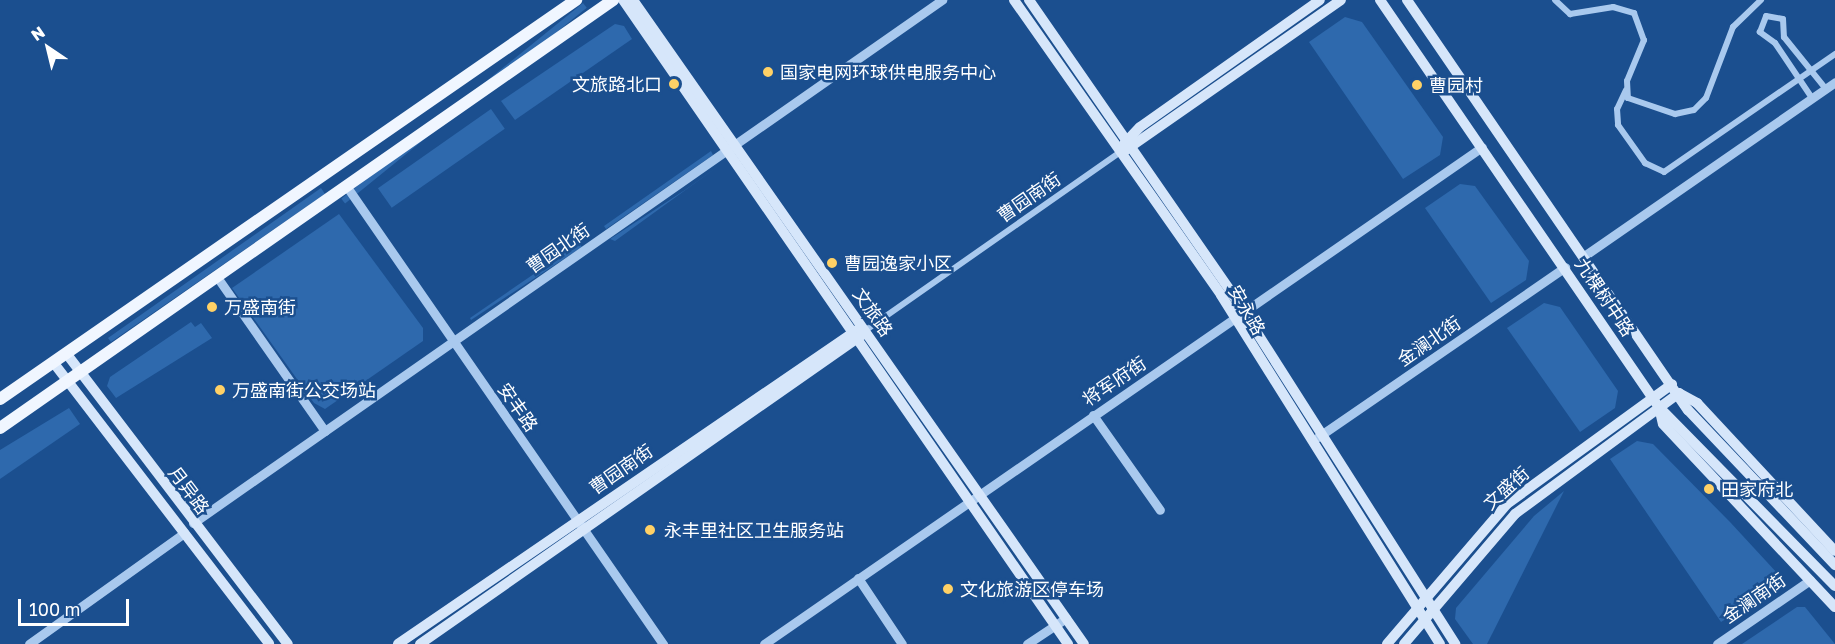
<!DOCTYPE html>
<meta charset="utf-8">
<style>
body{margin:0}
#map{position:relative;width:1835px;height:644px;overflow:hidden;background:#1b4f8f;font-family:"Golos Text","Noto Sans SC",sans-serif}
div>[style]{position:absolute}
.green>*{inset:0;background:#2e69ad;transform-origin:0 0}
.minor>*{height:6px;margin:-3px;padding:0 3px;transform-origin:3px;border-radius:3px;background:#a9c9ee}
.tertiary>*{height:9px;margin:-4.5px;padding:0 4.5px;transform-origin:4.5px;border-radius:4.5px;background:#a9c9ee}
.secondary>*{height:10px;margin:-5px;padding:0 5px;transform-origin:5px;border-radius:5px;background:#d6e6fa}
.primary>*{height:12px;margin:-6px;padding:0 6px;transform-origin:6px;border-radius:6px;background:#f0f6ff}
.dots>*{width:16px;height:16px;translate:-50% -50%;box-sizing:border-box;border:3px solid #1b4f8f;border-radius:50%}
span{translate:-50% -50%;white-space:nowrap;text-align:center;line-height:1.15;-webkit-text-stroke:5px #1b4f8f;paint-order:stroke}
.poi-label{font-size:18px;color:#fff}
.left{translate:0 -50%;text-align:left}
.right{translate:-100% -50%;text-align:right}
.street-label{font-size:18px;color:#fff}
.north{position:absolute;left:18px;top:18px;width:60px;height:60px;-webkit-text-stroke:4px #1b4f8f;paint-order:stroke;rotate:325deg;font-size:16px;font-weight:700;line-height:24px;text-align:center;color:#fff}
.north::after{content:'';display:block;margin:auto;width:21px;height:27px;background:#fff;clip-path:polygon(50% 0,100% 100%,50% 72%,0 100%)}
.scale{position:absolute;left:18px;top:599px;width:111px;height:27px;box-sizing:border-box;border:3px solid #fff;border-top:0;padding-left:8px;font-size:18px;line-height:21px;white-space:nowrap;color:#fff;-webkit-text-stroke:4px #1b4f8f;paint-order:stroke}
</style>
<div id="map">
<div class="green">
<div style="left:583px;top:3px;width:6px;height:311px;rotate:51deg"></div>
<div style="clip-path:polygon(1345px 17px,1362px 22px,1443px 137px,1440px 155px,1403px 179px,1309px 42px)"></div>
<div style="clip-path:polygon(615px 24px,624px 26px,632px 39px,515px 120px,501px 101px)"></div>
<div style="left:491px;top:109px;width:24px;height:138px;rotate:55deg"></div>
<div style="clip-path:polygon(711px 151px,713px 155px,606px 229px,604px 226px)"></div>
<div style="clip-path:polygon(720px 165px,615px 241px,610px 239px,685px 190px)"></div>
<div style="clip-path:polygon(1460px 184px,1475px 186px,1529px 261px,1526px 280px,1491px 303px,1425px 208px)"></div>
<div style="clip-path:polygon(321px 188px,325px 194px,111px 342px,108px 338px)"></div>
<div style="clip-path:polygon(339px 214px,423px 328px,423px 341px,325px 409px,314px 403px,232px 288px)"></div>
<div style="clip-path:polygon(579px 243px,582px 247px,471px 320px,470px 318px)"></div>
<div style="clip-path:polygon(1544px 303px,1560px 307px,1618px 391px,1615px 408px,1580px 432px,1507px 328px)"></div>
<div style="clip-path:polygon(191px 322px,195px 327px,201px 323px,212px 338px,116px 398px,107px 386px,110px 377px)"></div>
<div style="clip-path:polygon(69px 408px,80px 424px,0 479px,0 450px)"></div>
<div style="clip-path:polygon(1637px 441px,1653px 444px,1730px 522px,1778px 574px,1778px 585px,1721px 622px,1610px 459px)"></div>
<div style="clip-path:polygon(1564px 491px,1487px 644px,1473px 644px,1455px 619px,1456px 608px,1534px 516px)"></div>
<div style="clip-path:polygon(1797px 607px,1805px 607px,1835px 644px,1742px 644px)"></div>
</div>
<div class="minor">
<div style="left:1555px;top:0;width:21px;rotate:43deg"></div>
<div style="left:1570px;top:14px;width:44px;rotate:-9.2deg"></div>
<div style="left:1613px;top:7px;width:22px;rotate:16deg"></div>
<div style="left:1634px;top:13px;width:29px;rotate:70deg"></div>
<div style="left:1644px;top:40px;width:44px;rotate:112.5deg"></div>
<div style="left:1627px;top:81px;width:17px;rotate:87deg"></div>
<div style="left:1628px;top:98px;width:50px;rotate:18.8deg"></div>
<div style="left:1675px;top:114px;width:19px;rotate:-12deg"></div>
<div style="left:1694px;top:110px;width:17px;rotate:-45deg"></div>
<div style="left:1706px;top:98px;width:76px;rotate:-69.2deg"></div>
<div style="left:1733px;top:27px;width:39px;rotate:-44deg"></div>
<div style="left:1626px;top:90px;width:21px;rotate:115deg"></div>
<div style="left:1617px;top:109px;width:16px;rotate:86deg"></div>
<div style="left:1618px;top:125px;width:47px;rotate:54.6deg"></div>
<div style="left:1645px;top:163px;width:21px;rotate:25deg"></div>
<div style="left:1664px;top:172px;width:208px;rotate:-34.6deg"></div>
<div style="left:1812px;top:98px;width:66px;rotate:-123.9deg"></div>
<div style="left:1775px;top:43px;width:19px;rotate:-144deg"></div>
<div style="left:1760px;top:32px;width:17px;rotate:-69deg"></div>
<div style="left:1766px;top:16px;width:17px;rotate:10deg"></div>
<div style="left:1783px;top:19px;width:18px;rotate:87deg"></div>
<div style="left:1784px;top:37px;width:67px;rotate:51.1deg"></div>
<div style="left:866px;top:330px;width:310px;rotate:-35deg"></div>
</div>
<div class="tertiary">
<div style="left:347px;top:187px;width:556px;rotate:55.34deg"></div>
<div style="left:1584px;top:256px;width:305px;rotate:-34.7deg"></div>
<div style="left:217px;top:277px;width:188px;rotate:55deg"></div>
<div style="left:1093px;top:415px;width:116px;rotate:54.8deg"></div>
<div style="left:1318px;top:437px;width:300px;rotate:-34.5deg"></div>
<div style="left:193px;top:523px;width:914px;rotate:-34.93deg"></div>
<div style="left:858px;top:578px;width:79px;rotate:56.3deg"></div>
<div style="left:29px;top:644px;width:191px;rotate:-35.6deg"></div>
<div style="left:764px;top:644px;width:873px;rotate:-34.69deg"></div>
<div style="left:1027px;top:644px;width:47px;rotate:-33.7deg"></div>
<div style="left:1717px;top:644px;width:113px;rotate:-34.5deg"></div>
</div>
<div class="secondary">
<div style="left:623px;top:0;width:783px;rotate:55.36deg"></div>
<div style="left:633px;top:0;width:786px;rotate:55deg"></div>
<div style="left:1014px;top:0;width:360px;rotate:54.9deg"></div>
<div style="left:1221px;top:295px;width:412px;rotate:57.9deg"></div>
<div style="left:1029px;top:0;width:359px;rotate:55.3deg"></div>
<div style="left:1233px;top:295px;width:414px;rotate:57.5deg"></div>
<div style="left:1380px;top:0;width:493px;rotate:55.6deg"></div>
<div style="left:1659px;top:407px;width:251px;rotate:45.5deg"></div>
<div style="left:1407px;top:0;width:497px;rotate:55.6deg"></div>
<div style="left:1688px;top:410px;width:214px;rotate:46.5deg"></div>
<div style="left:1124px;top:144px;width:23px;rotate:-47deg"></div>
<div style="left:1140px;top:127px;width:220px;rotate:-35.2deg"></div>
<div style="left:1126px;top:150px;width:262px;rotate:-34.9deg"></div>
<div style="left:66px;top:353px;width:366px;rotate:52.7deg"></div>
<div style="left:53px;top:362px;width:355px;rotate:52.5deg"></div>
<div style="left:1679px;top:393px;width:21px;rotate:29deg"></div>
<div style="left:1697px;top:403px;width:202px;rotate:47deg"></div>
<div style="left:1659px;top:407px;width:17px;rotate:77deg"></div>
<div style="left:1663px;top:424px;width:251px;rotate:46.8deg"></div>
<div style="left:398px;top:644px;width:556px;rotate:-34.38deg"></div>
<div style="left:420px;top:644px;width:539px;rotate:-34.96deg"></div>
<div style="left:1387px;top:644px;width:184px;rotate:-49.4deg"></div>
<div style="left:1507px;top:504px;width:204px;rotate:-36deg"></div>
<div style="left:1404px;top:644px;width:171px;rotate:-49.5deg"></div>
<div style="left:1515px;top:514px;width:204px;rotate:-36.4deg"></div>
</div>
<div class="primary">
<div style="left:0;top:399px;width:701px;rotate:-34.71deg"></div>
<div style="left:0;top:428px;width:748px;rotate:-34.92deg"></div>
</div>
<div class="dots">
<div style="left:768px;top:72px;background:#ffd166"></div>
<div style="left:674px;top:84px;background:#ffd166"></div>
<div style="left:1417px;top:85px;background:#ffd166"></div>
<div style="left:832px;top:263px;background:#ffd166"></div>
<div style="left:212px;top:307px;background:#ffd166"></div>
<div style="left:220px;top:390px;background:#ffd166"></div>
<div style="left:1709px;top:489px;background:#ffd166"></div>
<div style="left:650px;top:530px;background:#ffd166"></div>
<div style="left:948px;top:589px;background:#ffd166"></div>
</div>
<div class="poi-label">
<span class="left" style="left:780px;top:72px">国家电网环球供电服务中心</span>
<span class="right" style="left:662px;top:84px">文旅路北口</span>
<span class="left" style="left:1429px;top:85px">曹园村</span>
<span class="left" style="left:844px;top:263px">曹园逸家小区</span>
<span class="left" style="left:224px;top:307px">万盛南街</span>
<span class="left" style="left:232px;top:390px">万盛南街公交场站</span>
<span class="left" style="left:1721px;top:489px">田家府北</span>
<span class="left" style="left:664px;top:530px">永丰里社区卫生服务站</span>
<span class="left" style="left:960px;top:589px">文化旅游区停车场</span>
</div>
<div class="street-label">
<span style="left:1029px;top:197px;rotate:-35deg">曹园南街</span>
<span style="left:558px;top:248px;rotate:-35deg">曹园北街</span>
<span style="left:1605px;top:297px;rotate:56deg">九棵树中路</span>
<span style="left:1247px;top:310px;rotate:60deg">安永路</span>
<span style="left:873px;top:312px;rotate:55deg">文旅路</span>
<span style="left:1429px;top:341px;rotate:-35deg">金澜北街</span>
<span style="left:1114px;top:381px;rotate:-34deg">将军府街</span>
<span style="left:518px;top:407px;rotate:55deg">安丰路</span>
<span style="left:621px;top:469px;rotate:-35deg">曹园南街</span>
<span style="left:1506px;top:488px;rotate:-42deg">文盛街</span>
<span style="left:189px;top:490px;rotate:53deg">月异路</span>
<span style="left:1754px;top:598px;rotate:-35deg">金澜南街</span>
</div>
<div class="north">N</div>
<div class="scale">100 m</div>
</div>
